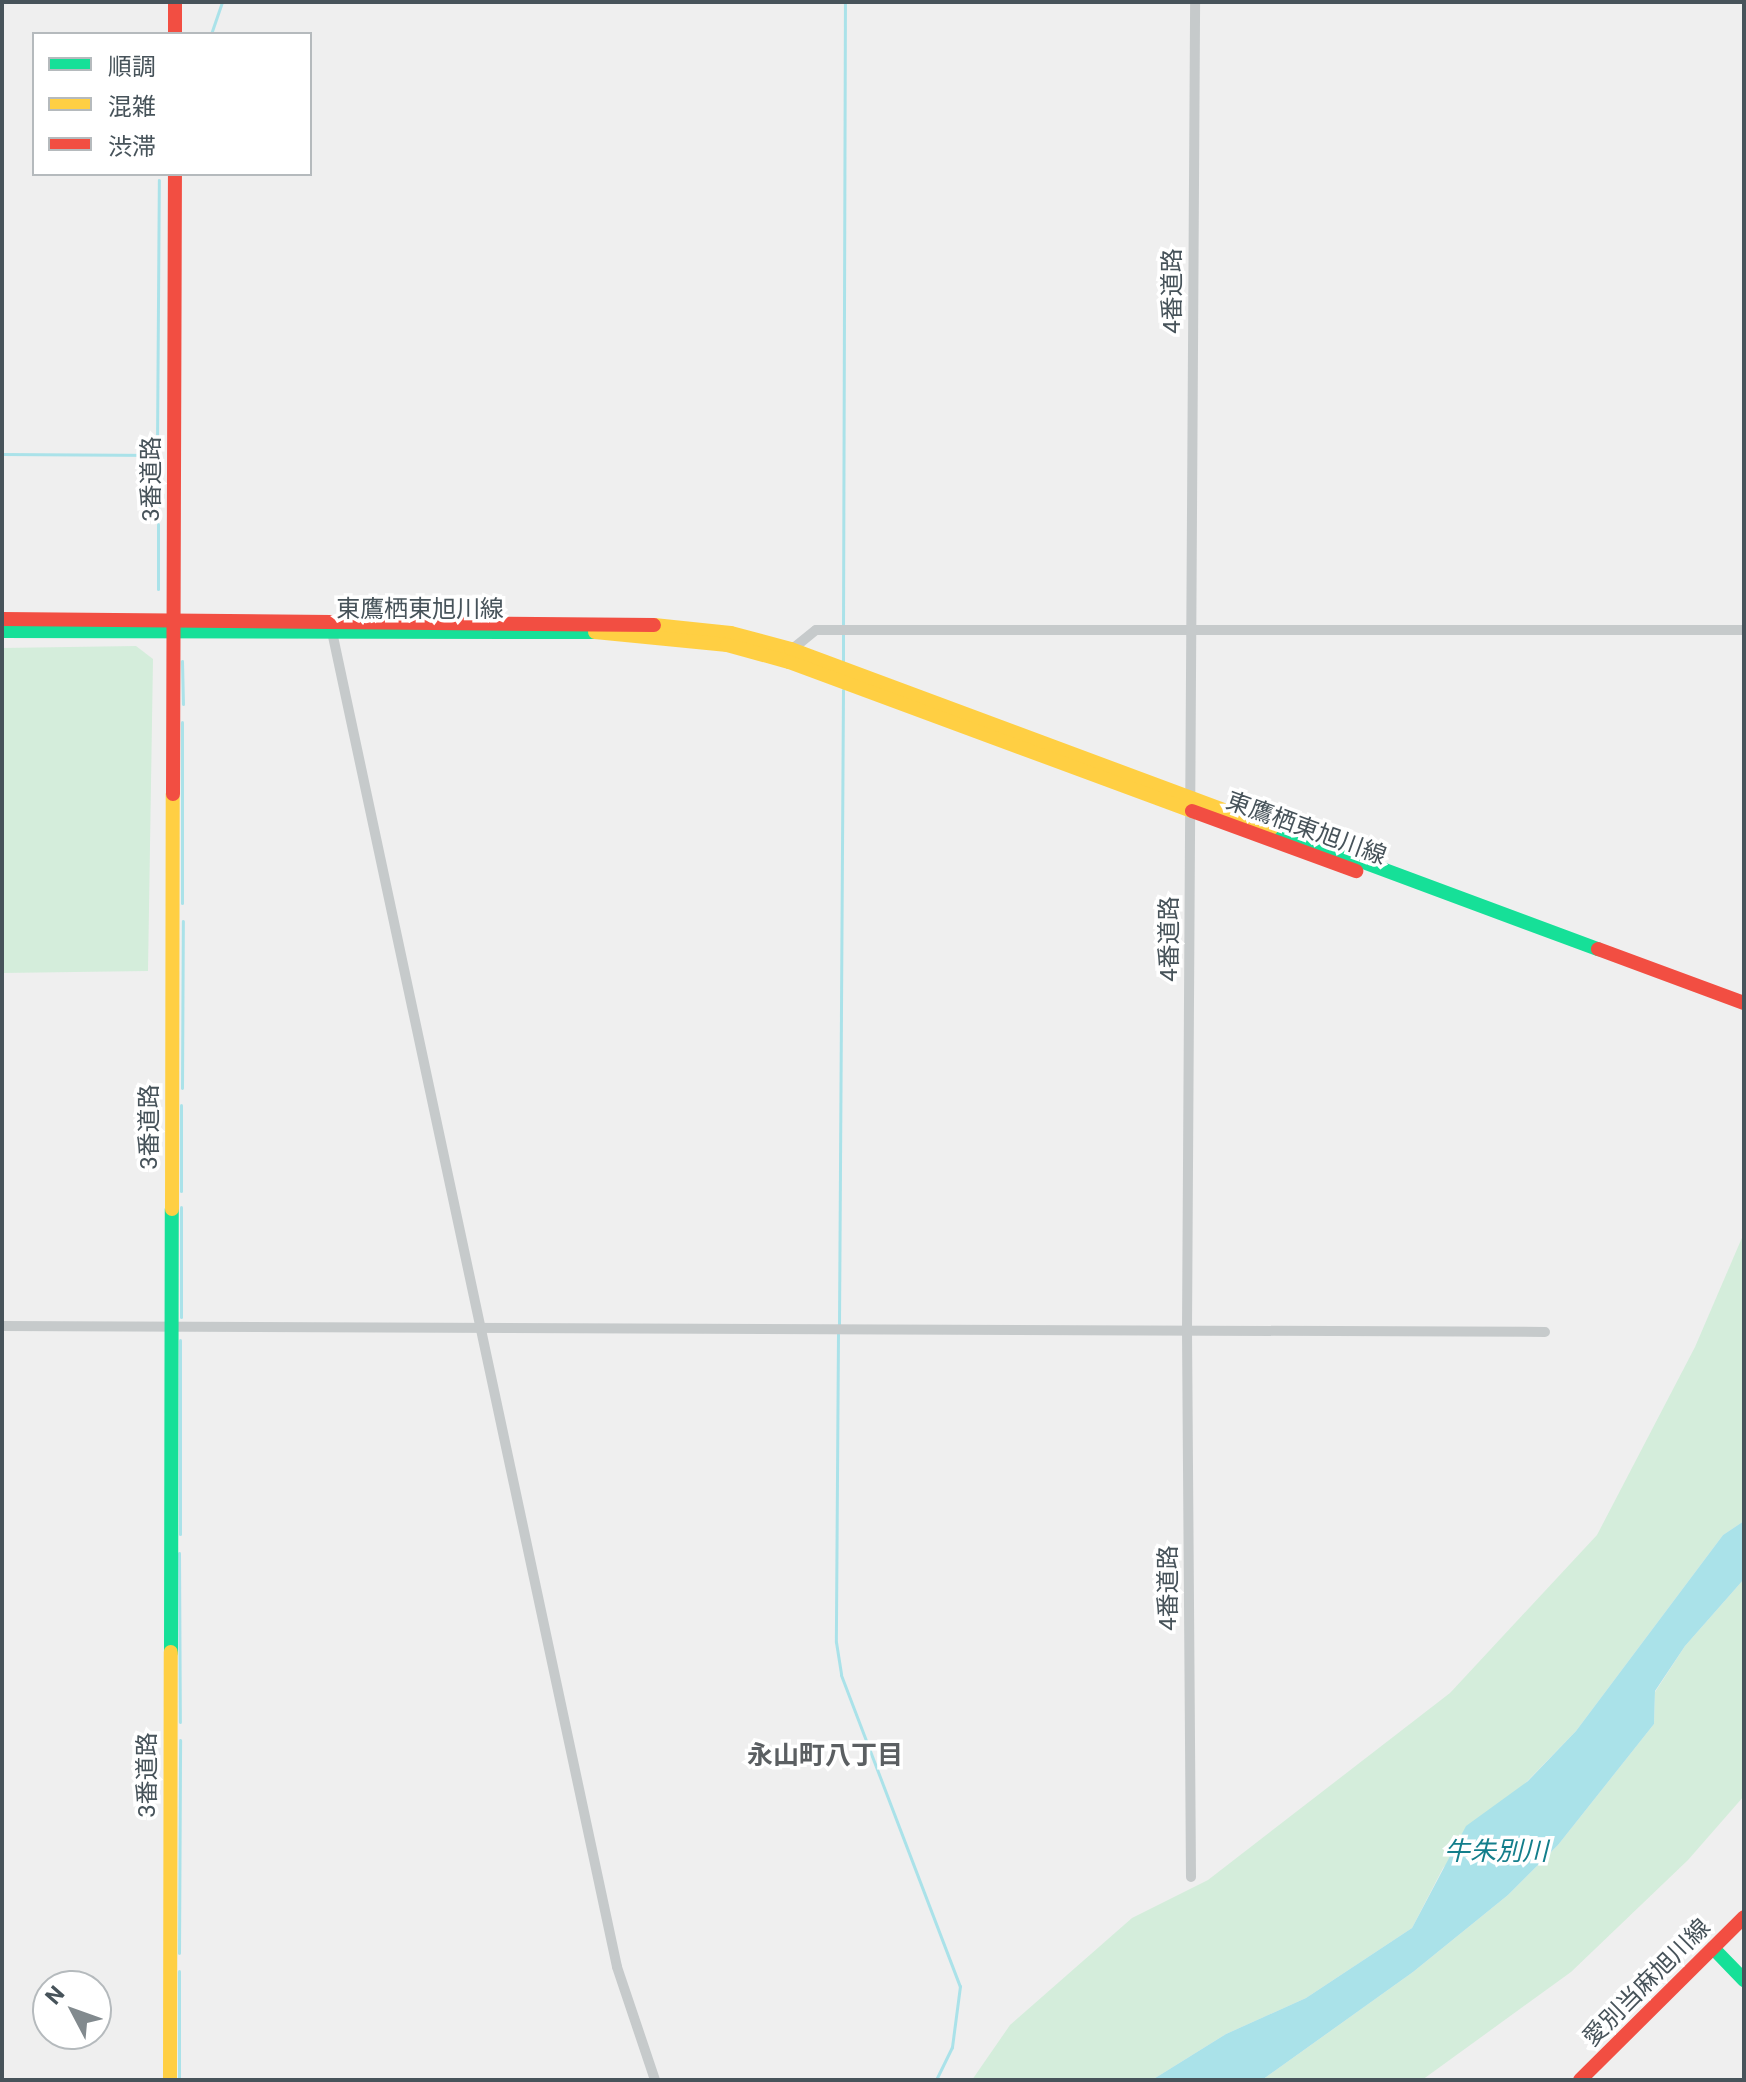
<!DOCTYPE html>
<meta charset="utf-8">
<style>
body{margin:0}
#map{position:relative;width:1746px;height:2082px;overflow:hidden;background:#efefef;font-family:Roboto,"Noto Sans JP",sans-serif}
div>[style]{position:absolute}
.green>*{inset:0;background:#d4eddb}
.water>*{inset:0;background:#aae2e9}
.stream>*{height:3px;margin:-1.5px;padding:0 1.5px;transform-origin:1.5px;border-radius:1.5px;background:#aae2e9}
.street>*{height:10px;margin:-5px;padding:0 5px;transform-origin:5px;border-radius:5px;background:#c6cacb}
.fast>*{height:14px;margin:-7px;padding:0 7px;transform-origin:7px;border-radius:7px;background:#16e098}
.slow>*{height:14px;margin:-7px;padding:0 7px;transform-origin:7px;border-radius:7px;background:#ffcf43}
.jam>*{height:14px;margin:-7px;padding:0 7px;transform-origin:7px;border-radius:7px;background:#f24e42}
span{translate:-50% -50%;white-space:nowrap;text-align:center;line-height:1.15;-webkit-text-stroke:7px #fff;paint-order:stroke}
.street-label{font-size:24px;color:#47535a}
.neighbourhood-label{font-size:26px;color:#5b5f62;font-weight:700}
.water-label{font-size:26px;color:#137e8b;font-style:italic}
.frame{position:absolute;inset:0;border:4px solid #47535a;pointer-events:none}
.legend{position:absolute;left:32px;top:32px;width:280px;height:144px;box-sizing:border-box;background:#fff;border:2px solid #b5babd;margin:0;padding:10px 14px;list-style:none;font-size:24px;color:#47535a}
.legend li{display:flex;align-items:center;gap:16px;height:40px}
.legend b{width:40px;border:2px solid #b5babd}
.north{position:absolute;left:32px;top:1970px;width:80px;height:80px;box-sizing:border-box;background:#fff;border:2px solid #b5babd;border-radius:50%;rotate:311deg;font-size:22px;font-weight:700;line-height:32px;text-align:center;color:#47535a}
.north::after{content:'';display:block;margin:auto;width:28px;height:36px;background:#828a8e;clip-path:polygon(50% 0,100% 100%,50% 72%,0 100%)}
</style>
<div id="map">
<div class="green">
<div style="clip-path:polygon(136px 646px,153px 659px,148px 971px,2px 973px,2px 648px)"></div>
<div style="clip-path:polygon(1744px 1233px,1744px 1521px,1723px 1535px,1576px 1731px,1443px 1868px,1412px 1928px,1306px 1998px,1226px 2034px,1152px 2080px,972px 2080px,1010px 2025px,1132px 1918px,1208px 1880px,1450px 1693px,1597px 1535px,1695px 1347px)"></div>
<div style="clip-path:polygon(1744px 1579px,1744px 1796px,1688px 1860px,1571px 1972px,1422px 2080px,1262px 2080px,1413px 1972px,1508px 1895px,1558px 1845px,1654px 1724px,1655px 1692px,1685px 1646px)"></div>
</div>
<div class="water">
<div style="clip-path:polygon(1744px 1521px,1744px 1579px,1685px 1646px,1655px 1691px,1654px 1724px,1558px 1845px,1508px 1895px,1413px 1972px,1262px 2080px,1152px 2080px,1226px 2034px,1306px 1998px,1412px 1928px,1466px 1826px,1528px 1781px,1576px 1731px,1723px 1535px)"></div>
</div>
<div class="stream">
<div style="left:211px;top:34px;width:34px;rotate:-71deg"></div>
<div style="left:157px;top:446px;width:266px;rotate:-89.6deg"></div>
<div style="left:2px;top:454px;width:155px;rotate:0.4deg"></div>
<div style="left:157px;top:466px;width:46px;rotate:88.8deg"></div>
<div style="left:158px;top:524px;width:65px;rotate:90deg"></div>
<div style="left:843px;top:626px;width:624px;rotate:-89.82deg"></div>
<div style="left:182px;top:661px;width:43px;rotate:88.7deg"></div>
<div style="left:843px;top:662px;width:28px;rotate:-90deg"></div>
<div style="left:182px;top:722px;width:181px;rotate:90deg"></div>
<div style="left:182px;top:1088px;width:167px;rotate:-89.7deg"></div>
<div style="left:181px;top:1191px;width:86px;rotate:-90deg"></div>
<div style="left:181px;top:1207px;width:110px;rotate:90deg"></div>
<div style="left:839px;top:1326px;width:636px;rotate:-89.64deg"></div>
<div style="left:838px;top:1334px;width:308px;rotate:90.4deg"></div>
<div style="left:836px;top:1642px;width:33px;rotate:81deg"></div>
<div style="left:841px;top:1675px;width:333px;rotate:69.1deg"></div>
<div style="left:960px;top:1986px;width:62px;rotate:97.5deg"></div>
<div style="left:952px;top:2047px;width:37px;rotate:116deg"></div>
<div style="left:180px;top:1340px;width:194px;rotate:90deg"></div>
<div style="left:179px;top:1553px;width:169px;rotate:89.7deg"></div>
<div style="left:179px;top:1953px;width:213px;rotate:-89.7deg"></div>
<div style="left:179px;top:2080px;width:109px;rotate:-90deg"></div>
</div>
<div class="street">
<div style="left:331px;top:627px;width:1370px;rotate:77.95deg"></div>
<div style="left:617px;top:1967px;width:119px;rotate:71.4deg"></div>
<div style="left:790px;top:651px;width:33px;rotate:-39deg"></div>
<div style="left:816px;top:630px;width:928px"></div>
<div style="left:2px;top:1326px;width:1543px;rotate:0.22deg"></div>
<div style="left:1191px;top:1877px;width:547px;rotate:-90.42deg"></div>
<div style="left:1187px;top:1330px;width:1328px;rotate:-89.65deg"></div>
</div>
<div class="fast">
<div style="left:2px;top:631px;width:593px;rotate:0.1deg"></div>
<div style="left:1272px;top:828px;width:348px;rotate:20.4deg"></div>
<div style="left:171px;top:1652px;width:443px;rotate:-89.9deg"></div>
<div style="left:1713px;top:1948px;width:45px;rotate:45.9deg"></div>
</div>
<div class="slow">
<div style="left:654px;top:625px;width:77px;rotate:5.9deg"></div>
<div style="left:731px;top:633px;width:62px;rotate:14.9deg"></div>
<div style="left:791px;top:649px;width:513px;rotate:20.41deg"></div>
<div style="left:595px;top:632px;width:133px;rotate:5.6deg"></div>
<div style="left:727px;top:645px;width:64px;rotate:15.3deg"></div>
<div style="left:789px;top:662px;width:430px;rotate:20.3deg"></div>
<div style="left:172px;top:1209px;width:415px;rotate:-89.9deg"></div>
<div style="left:170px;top:2080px;width:428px;rotate:-89.9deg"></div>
</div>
<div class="jam">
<div style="left:175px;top:2px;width:32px;rotate:90deg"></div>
<div style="left:2px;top:619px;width:652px;rotate:0.53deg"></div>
<div style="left:173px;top:794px;width:620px;rotate:-89.82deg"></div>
<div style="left:1192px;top:811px;width:175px;rotate:20.1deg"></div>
<div style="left:1598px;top:949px;width:156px;rotate:20.3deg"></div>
<div style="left:1580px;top:2080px;width:231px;rotate:-44.8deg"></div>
</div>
<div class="street-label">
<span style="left:1173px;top:291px;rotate:-90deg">4番道路</span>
<span style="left:152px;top:479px;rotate:-90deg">3番道路</span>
<span style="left:420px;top:610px">東鷹栖東旭川線</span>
<span style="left:1306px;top:829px;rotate:20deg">東鷹栖東旭川線</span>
<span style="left:1170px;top:939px;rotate:-90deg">4番道路</span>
<span style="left:150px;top:1127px;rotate:-90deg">3番道路</span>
<span style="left:1169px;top:1588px;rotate:-90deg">4番道路</span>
<span style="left:148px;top:1775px;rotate:-90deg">3番道路</span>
<span style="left:1647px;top:1983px;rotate:-45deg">愛別当麻旭川線</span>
</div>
<div class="neighbourhood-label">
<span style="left:825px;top:1756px">永山町八丁目</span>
</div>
<div class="water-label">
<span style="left:1496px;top:1852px">牛朱別川</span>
</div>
<div class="frame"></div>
<ul class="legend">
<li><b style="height:10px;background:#16e098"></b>順調</li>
<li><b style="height:10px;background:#ffcf43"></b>混雑</li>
<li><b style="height:10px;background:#f24e42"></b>渋滞</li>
</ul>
<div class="north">N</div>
</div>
